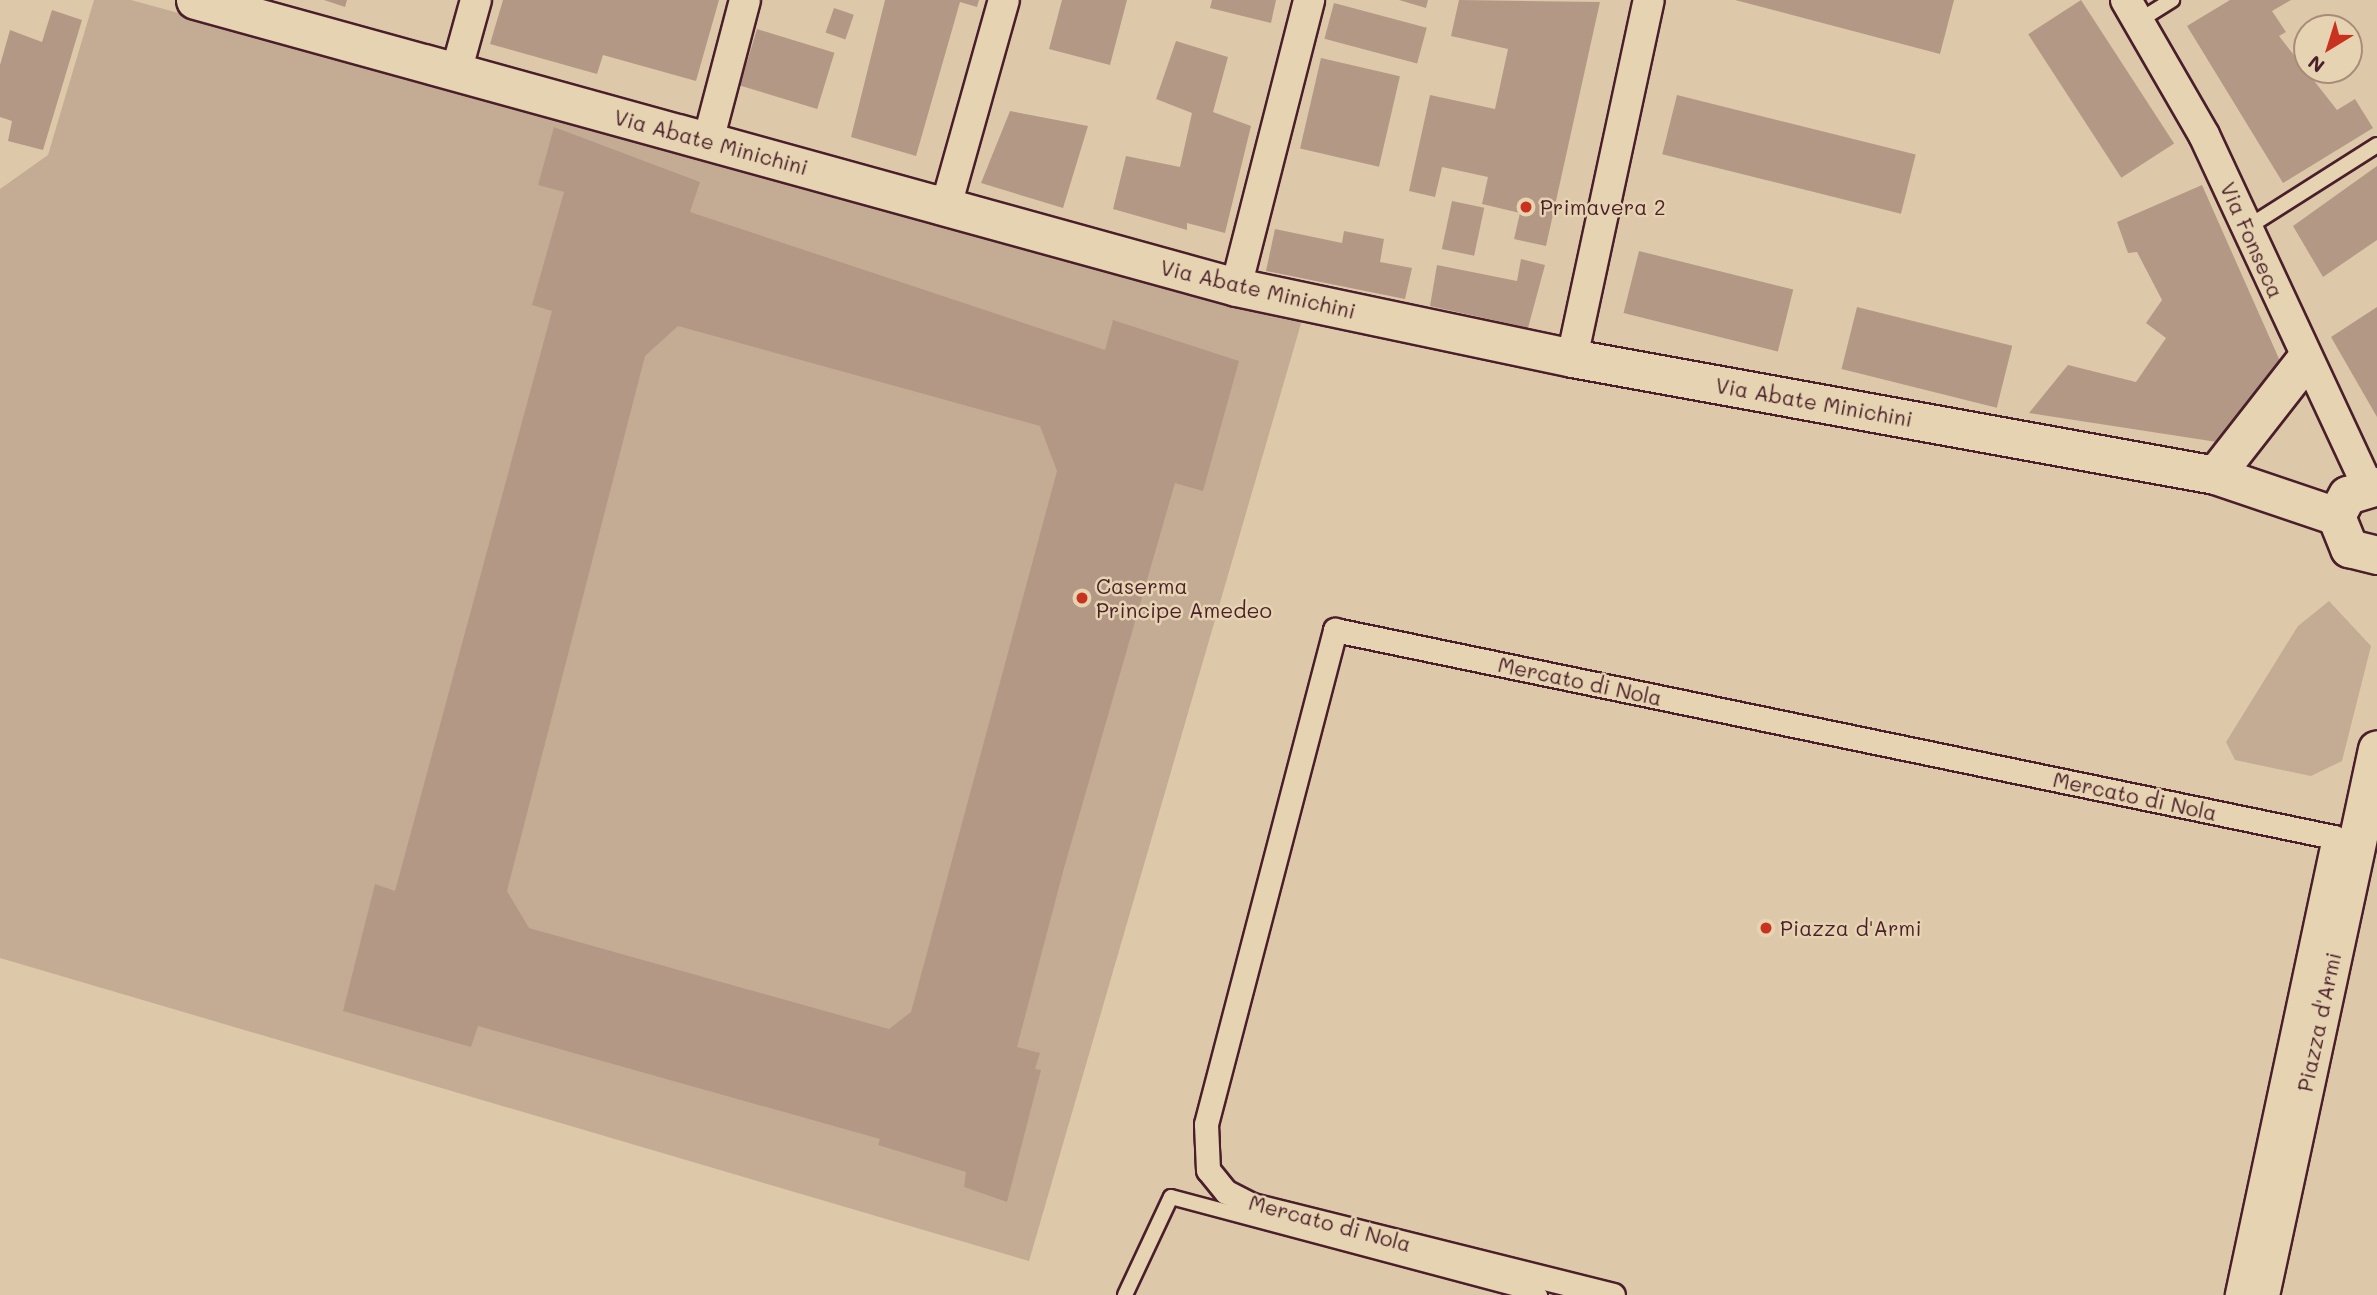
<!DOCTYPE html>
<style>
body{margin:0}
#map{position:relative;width:2377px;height:1295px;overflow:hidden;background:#ddc8a9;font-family:Mali,sans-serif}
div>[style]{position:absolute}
.green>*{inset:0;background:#c4ac94}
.building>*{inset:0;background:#b39985;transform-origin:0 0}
.roads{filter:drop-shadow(2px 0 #4a1f2b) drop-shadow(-2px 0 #4a1f2b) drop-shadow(0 2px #4a1f2b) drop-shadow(0 -2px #4a1f2b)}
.service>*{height:14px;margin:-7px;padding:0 7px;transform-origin:7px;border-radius:7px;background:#e6d3b1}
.pedestrian>*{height:23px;margin:-11.5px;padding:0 11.5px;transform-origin:11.5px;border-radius:11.5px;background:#e6d3b1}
.minor>*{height:30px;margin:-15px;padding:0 15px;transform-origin:15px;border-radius:15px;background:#e6d3b1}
.tertiary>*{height:37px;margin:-18.5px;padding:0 18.5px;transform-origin:18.5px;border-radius:18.5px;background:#e6d3b1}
.dots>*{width:19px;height:19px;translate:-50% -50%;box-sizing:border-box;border:4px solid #e6d3b1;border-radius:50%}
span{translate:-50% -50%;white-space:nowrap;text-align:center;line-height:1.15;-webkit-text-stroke:5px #e6d3b1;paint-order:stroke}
.street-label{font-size:21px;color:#4a1f2b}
.poi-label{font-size:21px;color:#4a1f2b}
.left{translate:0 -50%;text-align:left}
.north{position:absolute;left:2293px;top:14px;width:70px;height:70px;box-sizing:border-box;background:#e6d3b1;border:2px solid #a88b7b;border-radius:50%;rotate:218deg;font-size:19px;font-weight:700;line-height:28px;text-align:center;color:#4a1f2b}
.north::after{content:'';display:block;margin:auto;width:24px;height:32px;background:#c8321e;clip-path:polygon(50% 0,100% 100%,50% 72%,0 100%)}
</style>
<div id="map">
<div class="green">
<div style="clip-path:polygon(94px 0,131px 0,1302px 320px,1029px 1261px,0 958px,0 189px,48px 155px)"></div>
<div style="clip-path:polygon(2329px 601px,2371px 646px,2342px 761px,2311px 776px,2235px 760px,2226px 742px,2298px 626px)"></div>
</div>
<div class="building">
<div style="clip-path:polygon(324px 0,347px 0,345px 7px)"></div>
<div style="clip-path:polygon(503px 0,719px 0,696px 81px,603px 55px,597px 74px,490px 44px)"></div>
<div style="clip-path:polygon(885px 0,979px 0,977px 7px,960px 2px,916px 156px,851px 137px)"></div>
<div style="clip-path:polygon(1062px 0,1127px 0,1110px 65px,1049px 49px)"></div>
<div style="clip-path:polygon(1212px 0,1276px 0,1271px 23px,1210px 8px)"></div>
<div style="clip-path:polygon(1399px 0,1428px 0,1426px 8px)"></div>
<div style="clip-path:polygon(1459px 0,1600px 2px,1546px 246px,1514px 239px,1520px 213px,1482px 204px,1488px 177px,1442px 167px,1435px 197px,1409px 191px,1430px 95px,1495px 109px,1508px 49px,1451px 36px)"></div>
<div style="clip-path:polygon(1735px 0,1954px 0,1940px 54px)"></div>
<div style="left:2081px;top:0;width:171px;height:63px;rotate:57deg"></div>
<div style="clip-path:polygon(2230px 0,2291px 0,2272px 11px,2286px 32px,2279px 36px,2337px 110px,2355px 99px,2373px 128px,2283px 183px,2187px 26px)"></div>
<div style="left:1334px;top:3px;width:96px;height:37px;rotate:15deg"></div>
<div style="left:834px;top:8px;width:21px;height:26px;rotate:19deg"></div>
<div style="clip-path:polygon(52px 10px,82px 20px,43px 150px,8px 141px,12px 121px,0 117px,0 65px,10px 30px,42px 42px)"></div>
<div style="left:757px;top:29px;width:81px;height:59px;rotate:17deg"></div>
<div style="clip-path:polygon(1176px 41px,1228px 57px,1213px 112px,1251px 126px,1225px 233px,1187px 223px,1187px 230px,1113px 209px,1126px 156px,1180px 167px,1192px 113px,1156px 99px)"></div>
<div style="left:1321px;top:58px;width:81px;height:93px;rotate:13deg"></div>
<div style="left:1677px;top:95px;width:246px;height:61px;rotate:14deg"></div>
<div style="clip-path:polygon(1010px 111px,1088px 126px,1063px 208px,981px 183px)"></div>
<div style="clip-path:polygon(evenodd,554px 127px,700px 182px,690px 212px,1105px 350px,1113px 320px,1239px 361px,1203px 491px,1175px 483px,1064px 868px,1017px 1047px,1040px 1053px,1035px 1069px,1041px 1070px,1007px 1202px,964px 1187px,966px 1172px,878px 1145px,880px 1139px,478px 1026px,471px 1047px,343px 1011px,375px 884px,395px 891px,552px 311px,532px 305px,564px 192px,538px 185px,554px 127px,678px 326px,1040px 426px,1057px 471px,911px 1012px,889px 1029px,529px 928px,507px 891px,645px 356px,678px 326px)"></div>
<div style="clip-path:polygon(2377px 166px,2377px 240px,2323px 277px,2293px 226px)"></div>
<div style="clip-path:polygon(2202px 185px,2280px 361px,2217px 442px,2029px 413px,2068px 365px,2136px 382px,2166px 338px,2146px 323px,2162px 300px,2137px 252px,2128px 253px,2117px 222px)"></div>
<div style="left:1452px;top:201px;width:33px;height:49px;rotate:12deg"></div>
<div style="clip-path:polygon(1275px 229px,1342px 243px,1344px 231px,1384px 239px,1380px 262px,1412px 268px,1405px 299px,1266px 271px)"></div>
<div style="left:1639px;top:251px;width:159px;height:64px;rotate:14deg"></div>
<div style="clip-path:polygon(1521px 259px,1545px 265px,1528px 328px,1430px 306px,1437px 265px,1517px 281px)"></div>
<div style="left:1857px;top:307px;width:160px;height:64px;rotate:14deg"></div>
<div style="clip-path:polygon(2377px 307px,2377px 417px,2331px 337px)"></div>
</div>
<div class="roads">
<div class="service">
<div style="left:2140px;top:20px;width:38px;rotate:-32deg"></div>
<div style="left:2248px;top:227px;width:153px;rotate:-32.4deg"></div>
<div style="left:1125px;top:1295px;width:108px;rotate:-64.9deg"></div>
<div style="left:1171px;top:1197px;width:382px;rotate:14.9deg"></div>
</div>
<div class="pedestrian">
<div style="left:1613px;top:1295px;width:372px;rotate:-166deg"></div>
<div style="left:1252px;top:1205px;width:29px;rotate:-153deg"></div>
<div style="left:1226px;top:1192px;width:28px;rotate:-129deg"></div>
<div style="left:1208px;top:1170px;width:46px;rotate:-92.5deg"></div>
<div style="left:1206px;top:1124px;width:511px;rotate:-75.36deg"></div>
<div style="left:1335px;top:630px;width:1020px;rotate:11.71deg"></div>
<div style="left:2334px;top:837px;width:468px;rotate:102deg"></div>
</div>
<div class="minor">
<div style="left:2126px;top:0;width:156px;rotate:60deg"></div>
<div style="left:2204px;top:135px;width:386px;rotate:65deg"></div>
<div style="left:456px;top:72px;width:75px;rotate:-74.5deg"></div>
<div style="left:708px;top:141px;width:146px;rotate:-75.3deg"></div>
<div style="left:946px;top:206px;width:214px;rotate:-74.3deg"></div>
<div style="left:1236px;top:287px;width:296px;rotate:-75.7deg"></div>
<div style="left:1572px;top:358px;width:366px;rotate:-77.9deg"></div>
</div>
<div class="tertiary">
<div style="left:195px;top:0;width:1080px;rotate:15.41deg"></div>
<div style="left:1236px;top:287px;width:343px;rotate:11.9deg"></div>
<div style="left:1572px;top:358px;width:654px;rotate:10.31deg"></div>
<div style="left:2215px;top:475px;width:128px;rotate:18.7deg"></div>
<div style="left:2215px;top:475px;width:145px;rotate:-52deg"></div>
<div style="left:2377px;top:486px;width:31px;rotate:163deg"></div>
<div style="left:2347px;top:495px;width:24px;rotate:118deg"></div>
<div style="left:2336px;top:516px;width:35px;rotate:68deg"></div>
<div style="left:2349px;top:548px;width:29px;rotate:14deg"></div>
<div style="left:2260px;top:1295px;width:558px;rotate:-77.91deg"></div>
</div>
</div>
<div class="dots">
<div style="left:1526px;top:207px;background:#c8321e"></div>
<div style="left:1082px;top:598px;background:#c8321e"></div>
<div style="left:1766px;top:928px;background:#c8321e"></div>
</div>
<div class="street-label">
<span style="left:711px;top:142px;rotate:15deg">Via Abate Minichini</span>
<span style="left:2252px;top:240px;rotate:66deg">Via Fonseca</span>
<span style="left:1258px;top:289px;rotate:13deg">Via Abate Minichini</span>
<span style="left:1814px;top:402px;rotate:10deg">Via Abate Minichini</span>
<span style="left:1580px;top:681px;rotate:12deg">Mercato di Nola</span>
<span style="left:2135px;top:796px;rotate:12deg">Mercato di Nola</span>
<span style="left:2319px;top:1022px;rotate:-78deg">Piazza d'Armi</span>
<span style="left:1330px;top:1223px;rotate:15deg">Mercato di Nola</span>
</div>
<div class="poi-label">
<span class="left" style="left:1540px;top:207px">Primavera 2</span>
<span class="left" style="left:1096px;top:598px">Caserma<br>Principe Amedeo</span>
<span class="left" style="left:1780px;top:928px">Piazza d'Armi</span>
</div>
<div class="north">N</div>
</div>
